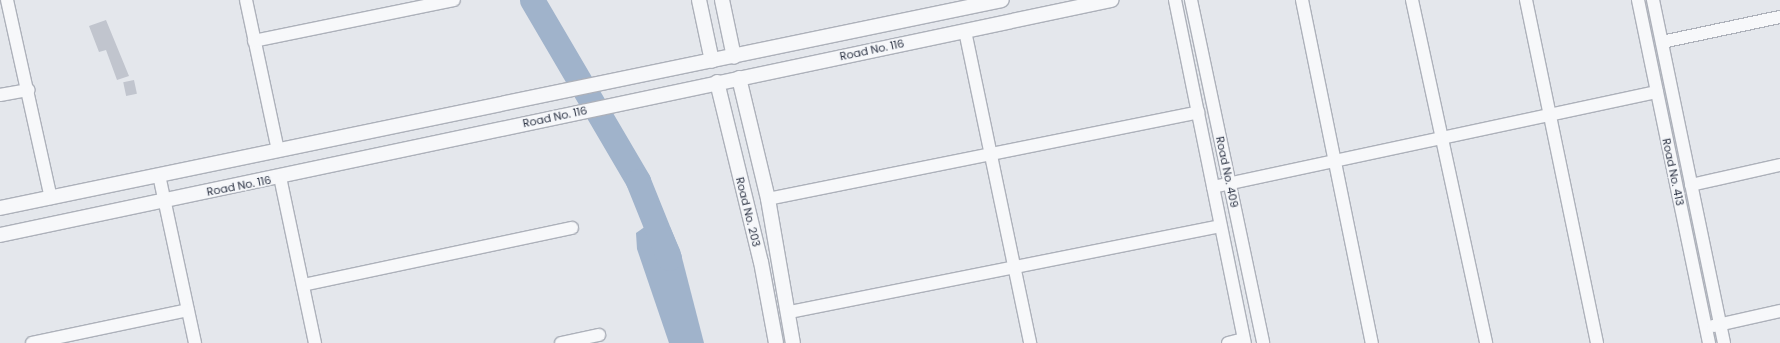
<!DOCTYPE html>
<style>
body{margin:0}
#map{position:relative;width:1780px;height:343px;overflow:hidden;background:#e4e7ec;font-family:Poppins,sans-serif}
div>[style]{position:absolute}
.water>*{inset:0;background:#a0b3cb}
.river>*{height:25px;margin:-12.5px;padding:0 12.5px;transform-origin:12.5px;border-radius:12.5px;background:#a0b3cb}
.building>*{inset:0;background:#c1c5ce;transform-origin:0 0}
.roads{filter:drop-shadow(1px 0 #adb1ba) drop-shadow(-1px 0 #adb1ba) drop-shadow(0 1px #adb1ba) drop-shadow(0 -1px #adb1ba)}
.minor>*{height:12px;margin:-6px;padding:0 6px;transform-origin:6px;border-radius:6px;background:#f7f8fa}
.tertiary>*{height:14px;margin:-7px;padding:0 7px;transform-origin:7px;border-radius:7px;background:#f7f8fa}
span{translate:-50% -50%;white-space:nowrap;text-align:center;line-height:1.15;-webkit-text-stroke:3px #f4f6f9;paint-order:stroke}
.street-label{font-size:11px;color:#2c3344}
</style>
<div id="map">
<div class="water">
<div style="clip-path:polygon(646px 226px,670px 227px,680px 250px,704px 343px,669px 343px,637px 249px,636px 233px)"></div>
</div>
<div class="river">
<div style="left:532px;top:0;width:210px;rotate:59.6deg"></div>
<div style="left:638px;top:181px;width:83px;rotate:68.1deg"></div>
</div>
<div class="building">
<div style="clip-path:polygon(106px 20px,129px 76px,117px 80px,106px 50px,99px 52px,89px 26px)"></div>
<div style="left:134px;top:80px;width:14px;height:11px;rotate:78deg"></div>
</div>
<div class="roads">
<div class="minor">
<div style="left:7px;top:0;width:203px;rotate:77.5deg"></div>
<div style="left:246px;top:0;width:153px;rotate:78deg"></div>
<div style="left:1175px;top:0;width:350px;rotate:78.5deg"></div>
<div style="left:1191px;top:0;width:350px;rotate:78.1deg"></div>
<div style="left:1302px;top:0;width:350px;rotate:78.5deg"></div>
<div style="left:1412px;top:0;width:351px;rotate:77.8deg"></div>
<div style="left:1526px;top:0;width:350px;rotate:78.3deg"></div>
<div style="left:1638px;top:0;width:350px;rotate:78.3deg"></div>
<div style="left:1653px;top:0;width:350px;rotate:78.3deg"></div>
<div style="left:965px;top:31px;width:319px;rotate:78.2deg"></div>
<div style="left:254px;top:41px;width:204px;rotate:-11.6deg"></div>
<div style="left:1662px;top:42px;width:121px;rotate:-12deg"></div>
<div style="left:0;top:95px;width:29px;rotate:-10deg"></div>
<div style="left:159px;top:175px;width:172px;rotate:77.9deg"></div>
<div style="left:280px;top:177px;width:170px;rotate:78.1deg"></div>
<div style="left:1691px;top:185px;width:91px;rotate:-12.7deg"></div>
<div style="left:1213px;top:187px;width:454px;rotate:-12.1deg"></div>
<div style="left:768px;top:199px;width:439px;rotate:-11.4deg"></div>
<div style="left:303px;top:285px;width:275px;rotate:-12deg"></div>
<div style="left:790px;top:312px;width:439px;rotate:-11.3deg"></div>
<div style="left:1713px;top:326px;width:69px;rotate:-12.6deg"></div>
<div style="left:32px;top:343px;width:159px;rotate:-11.9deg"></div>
<div style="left:561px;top:343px;width:39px;rotate:-12deg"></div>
<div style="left:1228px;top:343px;width:16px;rotate:-14deg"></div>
</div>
<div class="tertiary">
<div style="left:699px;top:0;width:62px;rotate:78deg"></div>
<div style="left:722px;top:0;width:58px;rotate:78.1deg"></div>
<div style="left:739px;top:78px;width:124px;rotate:76.5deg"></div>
<div style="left:768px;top:199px;width:146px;rotate:80.2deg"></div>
<div style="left:717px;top:82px;width:185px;rotate:76.3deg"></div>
<div style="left:761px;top:262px;width:82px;rotate:79.5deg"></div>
<div style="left:0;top:208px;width:1023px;rotate:-11.73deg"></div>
<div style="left:0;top:235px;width:1136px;rotate:-11.94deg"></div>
</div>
</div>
<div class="street-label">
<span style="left:872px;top:50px;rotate:-12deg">Road No. 116</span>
<span style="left:555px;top:117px;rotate:-12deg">Road No. 116</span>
<span style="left:1227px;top:172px;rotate:78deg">Road No. 409</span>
<span style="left:1673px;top:172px;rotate:78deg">Road No. 413</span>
<span style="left:239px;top:186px;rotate:-11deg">Road No. 116</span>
<span style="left:748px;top:212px;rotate:76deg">Road No. 203</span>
</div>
</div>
